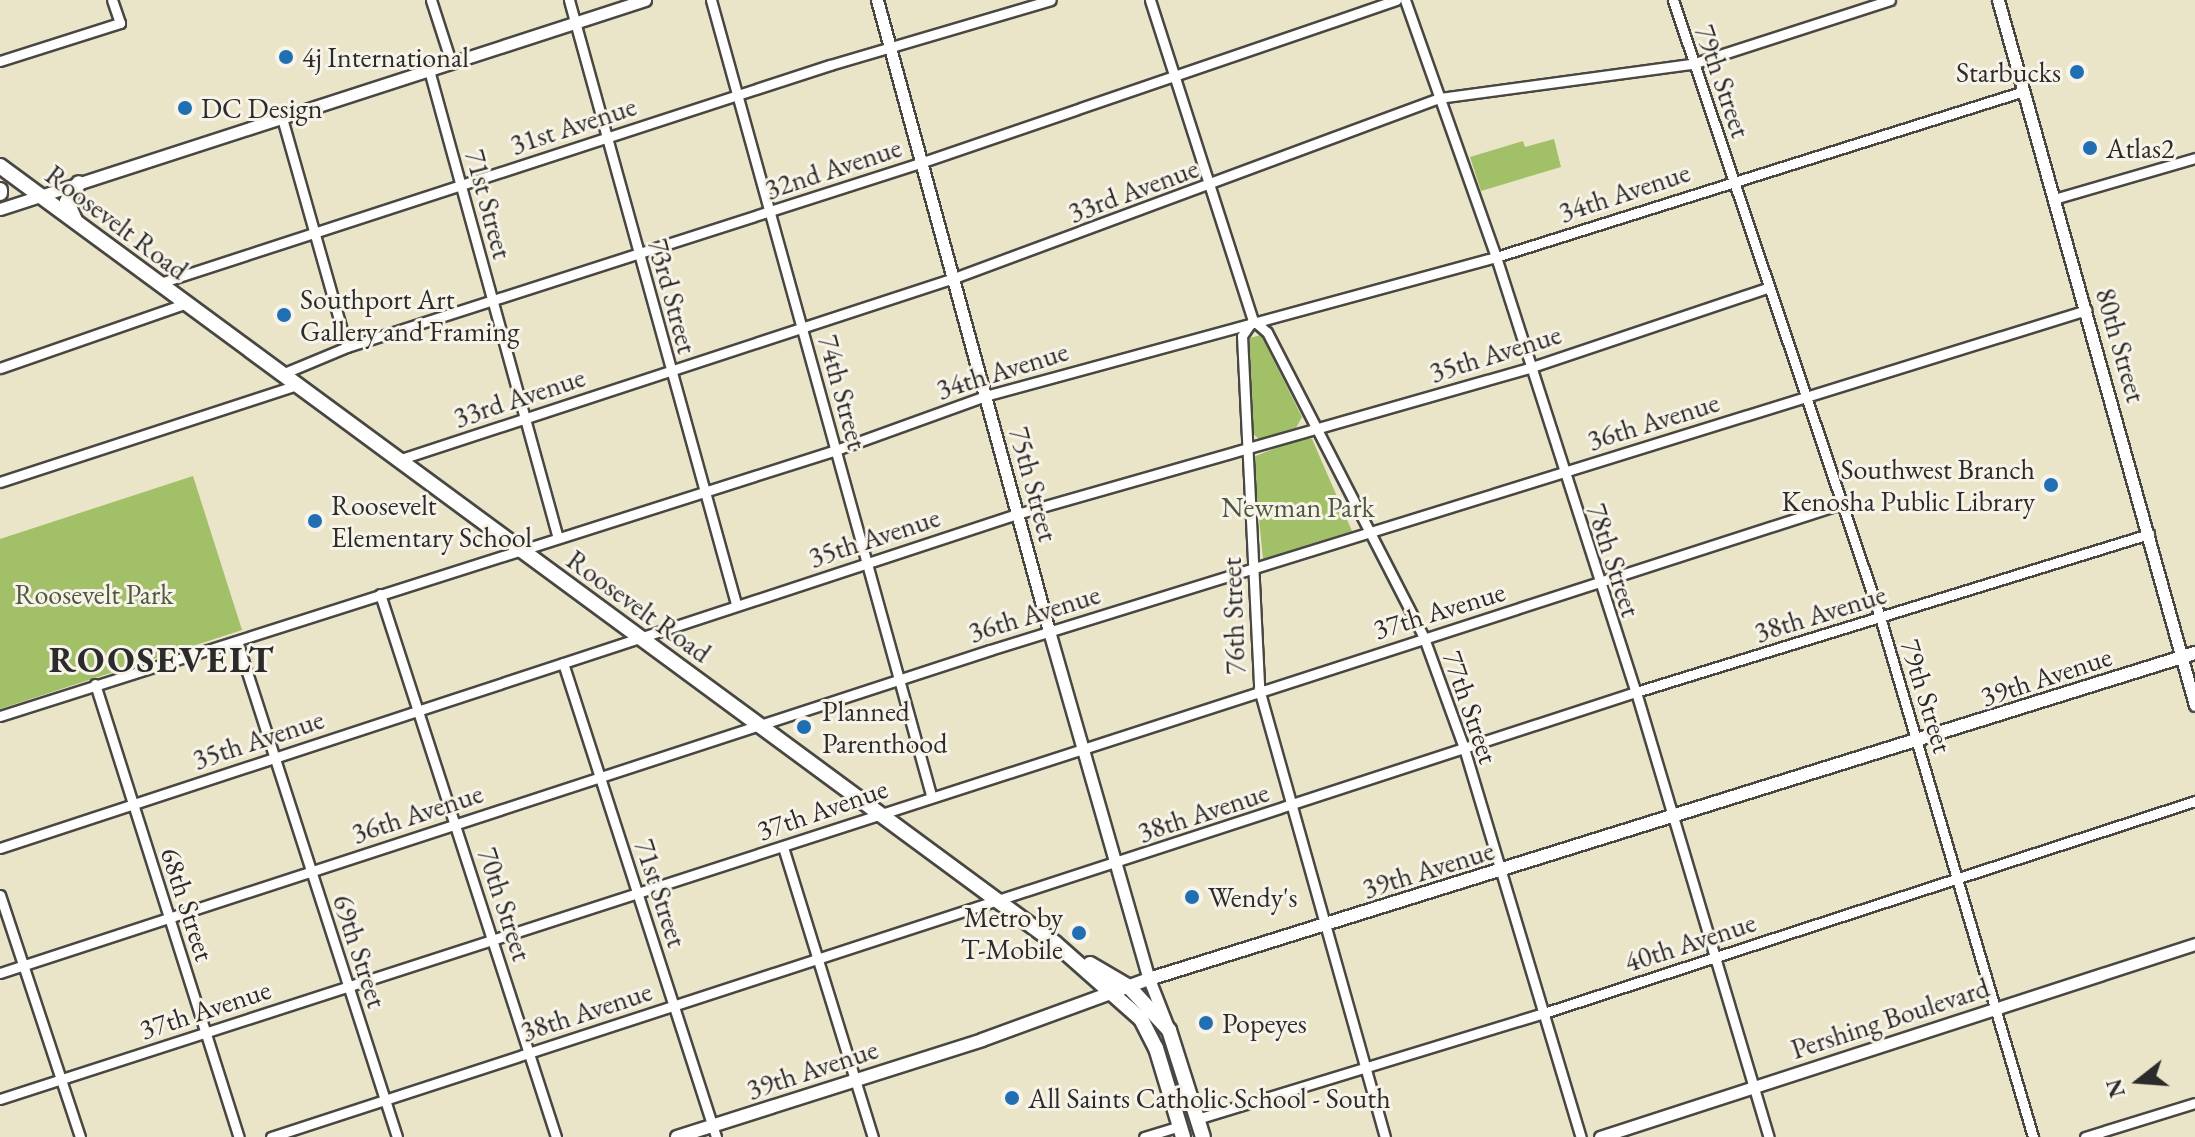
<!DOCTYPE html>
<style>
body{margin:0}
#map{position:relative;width:2195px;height:1137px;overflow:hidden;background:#eae5c8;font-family:"EB Garamond",serif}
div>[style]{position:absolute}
.green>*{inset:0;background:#a1c068}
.roads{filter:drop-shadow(2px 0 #484743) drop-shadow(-2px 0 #484743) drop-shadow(0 2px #484743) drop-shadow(0 -2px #484743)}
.minor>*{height:9px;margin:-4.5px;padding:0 4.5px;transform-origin:4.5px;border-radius:4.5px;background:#fff}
.tertiary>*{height:11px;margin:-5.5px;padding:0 5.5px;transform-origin:5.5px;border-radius:5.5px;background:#fff}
.secondary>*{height:12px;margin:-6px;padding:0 6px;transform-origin:6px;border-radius:6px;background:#fff}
.primary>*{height:14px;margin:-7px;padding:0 7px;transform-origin:7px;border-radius:7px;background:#fff}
.dots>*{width:22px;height:22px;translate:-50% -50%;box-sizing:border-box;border:4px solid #f7f3e8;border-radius:50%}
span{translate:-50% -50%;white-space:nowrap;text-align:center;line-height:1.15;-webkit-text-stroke:6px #f7f3e8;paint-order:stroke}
.poi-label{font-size:28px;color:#2b2b2b}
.left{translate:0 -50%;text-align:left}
.right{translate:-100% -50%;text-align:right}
.street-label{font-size:28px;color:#2b2b2b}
.park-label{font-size:28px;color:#4e583d}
.district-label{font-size:36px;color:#2b2b2b;font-weight:700;letter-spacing:2px}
.north{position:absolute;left:2099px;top:1041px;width:80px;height:80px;-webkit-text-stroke:6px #f7f3e8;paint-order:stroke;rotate:253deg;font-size:22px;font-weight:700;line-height:32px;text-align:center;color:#2b2b2b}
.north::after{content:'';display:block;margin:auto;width:28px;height:36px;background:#2b2b2b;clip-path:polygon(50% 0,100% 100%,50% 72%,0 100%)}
</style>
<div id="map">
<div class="green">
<div style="clip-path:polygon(1554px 139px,1561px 167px,1481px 191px,1470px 157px,1523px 141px,1525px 147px)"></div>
<div style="clip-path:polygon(1261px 335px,1302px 417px,1296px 428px,1259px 439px,1252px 433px,1246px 339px)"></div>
<div style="clip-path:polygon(1304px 437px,1312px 439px,1352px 531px,1263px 559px,1253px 457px)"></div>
<div style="clip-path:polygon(193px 476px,242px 630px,0 709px,0 539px)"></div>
</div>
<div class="roads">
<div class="minor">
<div style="left:431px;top:0;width:65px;rotate:72.1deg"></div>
<div style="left:569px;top:0;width:627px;rotate:74.54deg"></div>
<div style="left:711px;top:0;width:825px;rotate:74.53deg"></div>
<div style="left:1150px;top:0;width:336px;rotate:72.2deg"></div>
<div style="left:1405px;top:0;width:273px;rotate:70.5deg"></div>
<div style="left:1496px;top:257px;width:457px;rotate:72.2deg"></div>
<div style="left:1636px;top:692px;width:464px;rotate:73.4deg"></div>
<div style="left:1673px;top:0;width:651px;rotate:71.45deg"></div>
<div style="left:1880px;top:617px;width:542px;rotate:73.6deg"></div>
<div style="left:0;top:61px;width:126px;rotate:-17.6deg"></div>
<div style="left:120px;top:23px;width:24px;rotate:-109deg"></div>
<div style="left:429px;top:70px;width:482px;rotate:74.6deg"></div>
<div style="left:282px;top:118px;width:238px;rotate:74.2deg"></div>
<div style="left:2054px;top:199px;width:147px;rotate:-16.2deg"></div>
<div style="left:157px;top:284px;width:708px;rotate:-18.03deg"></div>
<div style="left:830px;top:65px;width:230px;rotate:-16.4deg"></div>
<div style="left:1253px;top:320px;width:18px;rotate:41deg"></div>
<div style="left:1267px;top:332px;width:344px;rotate:62.8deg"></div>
<div style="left:1424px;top:638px;width:117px;rotate:70deg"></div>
<div style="left:1464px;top:748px;width:406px;rotate:73.3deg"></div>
<div style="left:1253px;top:320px;width:19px;rotate:125deg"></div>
<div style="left:1242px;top:336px;width:353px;rotate:87.2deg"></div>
<div style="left:1259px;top:689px;width:465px;rotate:74.3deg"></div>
<div style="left:0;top:368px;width:195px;rotate:-19.2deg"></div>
<div style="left:282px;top:374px;width:70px;rotate:-22.6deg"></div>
<div style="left:347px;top:347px;width:605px;rotate:-17.81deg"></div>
<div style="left:923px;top:162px;width:500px;rotate:-18.9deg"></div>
<div style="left:398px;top:460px;width:585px;rotate:-18.13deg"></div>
<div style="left:954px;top:278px;width:517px;rotate:-20.36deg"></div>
<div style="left:1439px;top:98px;width:255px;rotate:-7.7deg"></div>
<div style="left:1692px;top:64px;width:208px;rotate:-17.9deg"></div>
<div style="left:0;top:482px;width:312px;rotate:-18.1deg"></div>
<div style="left:380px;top:594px;width:571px;rotate:72.04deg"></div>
<div style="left:237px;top:641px;width:521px;rotate:72.12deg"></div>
<div style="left:563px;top:663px;width:498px;rotate:72.1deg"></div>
<div style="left:95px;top:684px;width:475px;rotate:72.4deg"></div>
<div style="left:0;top:716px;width:877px;rotate:-17.65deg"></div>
<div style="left:836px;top:450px;width:158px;rotate:-19.9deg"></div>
<div style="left:985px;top:396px;width:530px;rotate:-15.22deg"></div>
<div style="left:1496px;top:257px;width:553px;rotate:-17.45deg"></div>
<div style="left:783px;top:847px;width:304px;rotate:72.8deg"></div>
<div style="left:0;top:848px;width:1070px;rotate:-18.18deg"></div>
<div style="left:1017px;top:514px;width:532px;rotate:-15.92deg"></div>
<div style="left:1529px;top:368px;width:251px;rotate:-18.6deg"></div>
<div style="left:0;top:895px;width:255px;rotate:71.7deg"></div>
<div style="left:0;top:973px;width:1041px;rotate:-18.07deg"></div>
<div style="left:990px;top:650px;width:1148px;rotate:-17.23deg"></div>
<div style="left:0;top:1099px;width:1935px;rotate:-17.91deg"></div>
<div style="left:1197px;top:1119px;width:363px;rotate:-17deg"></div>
<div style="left:1544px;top:1013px;width:685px;rotate:-18.04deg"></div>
<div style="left:271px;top:1137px;width:1436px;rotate:-18.06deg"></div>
<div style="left:1636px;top:692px;width:537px;rotate:-17.12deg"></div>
<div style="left:1144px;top:1137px;width:37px;rotate:-17deg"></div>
<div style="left:2085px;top:1137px;width:115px;rotate:-17.2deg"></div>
</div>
<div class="tertiary">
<div style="left:877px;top:0;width:654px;rotate:74.75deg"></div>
<div style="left:1049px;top:631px;width:362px;rotate:74deg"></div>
<div style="left:1149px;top:979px;width:55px;rotate:68.6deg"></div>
<div style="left:1998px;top:0;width:732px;rotate:74.39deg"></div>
<div style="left:0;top:209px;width:678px;rotate:-17.95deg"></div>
<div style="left:1600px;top:1137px;width:626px;rotate:-17.97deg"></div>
</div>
<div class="secondary">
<div style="left:677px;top:1137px;width:320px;rotate:-17.6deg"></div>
<div style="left:982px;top:1040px;width:178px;rotate:-20.1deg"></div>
<div style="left:1149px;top:979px;width:1096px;rotate:-17.31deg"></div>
</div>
<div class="primary">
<div style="left:0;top:166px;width:1310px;rotate:36.37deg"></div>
<div style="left:1055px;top:943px;width:115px;rotate:41.5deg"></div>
<div style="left:1141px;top:1019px;width:33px;rotate:63deg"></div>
<div style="left:1156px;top:1048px;width:93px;rotate:73.1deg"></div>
<div style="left:0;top:190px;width:3px;rotate:90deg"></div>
<div style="left:75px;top:220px;width:20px;rotate:-114deg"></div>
<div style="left:67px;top:202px;width:22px;rotate:-58deg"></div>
<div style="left:1090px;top:964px;width:45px;rotate:30.5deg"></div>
<div style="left:1129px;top:987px;width:59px;rotate:47.1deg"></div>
<div style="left:1169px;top:1030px;width:112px;rotate:72.4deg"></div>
</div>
</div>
<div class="dots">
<div style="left:286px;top:57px;background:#1f6fb2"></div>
<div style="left:2077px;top:72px;background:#1f6fb2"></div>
<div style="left:185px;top:108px;background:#1f6fb2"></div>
<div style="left:2090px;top:148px;background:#1f6fb2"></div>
<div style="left:284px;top:315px;background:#1f6fb2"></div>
<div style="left:2051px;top:485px;background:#1f6fb2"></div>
<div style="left:315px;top:521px;background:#1f6fb2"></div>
<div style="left:804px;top:727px;background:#1f6fb2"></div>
<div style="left:1192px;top:897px;background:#1f6fb2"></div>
<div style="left:1079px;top:933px;background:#1f6fb2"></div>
<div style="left:1206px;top:1023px;background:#1f6fb2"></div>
<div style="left:1012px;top:1098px;background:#1f6fb2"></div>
</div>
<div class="poi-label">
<span class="left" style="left:302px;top:57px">4j International</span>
<span class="right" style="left:2061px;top:72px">Starbucks</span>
<span class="left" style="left:201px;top:108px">DC Design</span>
<span class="left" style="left:2106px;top:148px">Atlas2</span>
<span class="left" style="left:300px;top:315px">Southport Art<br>Gallery and Framing</span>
<span class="right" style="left:2035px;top:485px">Southwest Branch<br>Kenosha Public Library</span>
<span class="left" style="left:331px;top:521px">Roosevelt<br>Elementary School</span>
<span class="left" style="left:822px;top:727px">Planned<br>Parenthood</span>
<span class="left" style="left:1208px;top:897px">Wendy's</span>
<span class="right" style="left:1063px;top:933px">Metro by<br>T-Mobile</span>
<span class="left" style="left:1222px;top:1023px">Popeyes</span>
<span class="left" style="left:1028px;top:1098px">All Saints Catholic School - South</span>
</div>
<div class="street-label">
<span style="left:1723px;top:81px;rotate:71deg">79th Street</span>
<span style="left:573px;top:125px;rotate:-18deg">31st Avenue</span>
<span style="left:833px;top:168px;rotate:-18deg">32nd Avenue</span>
<span style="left:1133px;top:190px;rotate:-20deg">33rd Avenue</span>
<span style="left:1624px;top:192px;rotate:-18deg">34th Avenue</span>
<span style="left:489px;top:204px;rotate:75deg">71st Street</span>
<span style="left:117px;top:222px;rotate:37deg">Roosevelt Road</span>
<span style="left:673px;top:296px;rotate:75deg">73rd Street</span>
<span style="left:2121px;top:345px;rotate:74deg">80th Street</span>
<span style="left:1495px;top:353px;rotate:-17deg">35th Avenue</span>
<span style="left:1002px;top:370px;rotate:-17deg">34th Avenue</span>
<span style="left:843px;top:392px;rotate:75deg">74th Street</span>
<span style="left:519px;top:397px;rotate:-18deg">33rd Avenue</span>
<span style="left:1653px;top:421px;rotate:-17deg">36th Avenue</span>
<span style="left:1034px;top:484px;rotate:75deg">75th Street</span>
<span style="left:874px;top:537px;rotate:-18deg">35th Avenue</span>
<span style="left:1614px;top:560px;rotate:72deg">78th Street</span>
<span style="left:639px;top:606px;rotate:36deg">Roosevelt Road</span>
<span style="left:1439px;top:610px;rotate:-17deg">37th Avenue</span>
<span style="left:1034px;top:613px;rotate:-17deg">36th Avenue</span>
<span style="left:1820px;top:613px;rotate:-17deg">38th Avenue</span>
<span style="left:1233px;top:616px;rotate:-92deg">76th Street</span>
<span style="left:2046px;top:676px;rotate:-18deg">39th Avenue</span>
<span style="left:1927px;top:696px;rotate:73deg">79th Street</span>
<span style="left:1471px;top:707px;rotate:71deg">77th Street</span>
<span style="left:258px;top:739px;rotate:-18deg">35th Avenue</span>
<span style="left:822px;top:809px;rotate:-19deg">37th Avenue</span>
<span style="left:1203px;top:812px;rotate:-18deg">38th Avenue</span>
<span style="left:417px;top:813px;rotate:-18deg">36th Avenue</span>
<span style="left:1428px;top:869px;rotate:-17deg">39th Avenue</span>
<span style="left:661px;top:893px;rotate:72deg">71st Street</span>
<span style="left:188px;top:904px;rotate:72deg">68th Street</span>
<span style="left:505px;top:904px;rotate:72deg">70th Street</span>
<span style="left:1690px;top:942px;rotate:-18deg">40th Avenue</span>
<span style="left:360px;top:951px;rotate:72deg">69th Street</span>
<span style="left:205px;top:1009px;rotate:-18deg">37th Avenue</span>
<span style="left:586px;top:1011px;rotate:-18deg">38th Avenue</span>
<span style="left:1890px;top:1018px;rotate:-18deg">Pershing Boulevard</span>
<span style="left:812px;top:1069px;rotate:-18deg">39th Avenue</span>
</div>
<div class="park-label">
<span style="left:1298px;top:507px">Newman Park</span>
<span style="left:94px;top:594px">Roosevelt Park</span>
</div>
<div class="district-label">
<span style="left:162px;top:660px">ROOSEVELT</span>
</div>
<div class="north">N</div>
</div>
